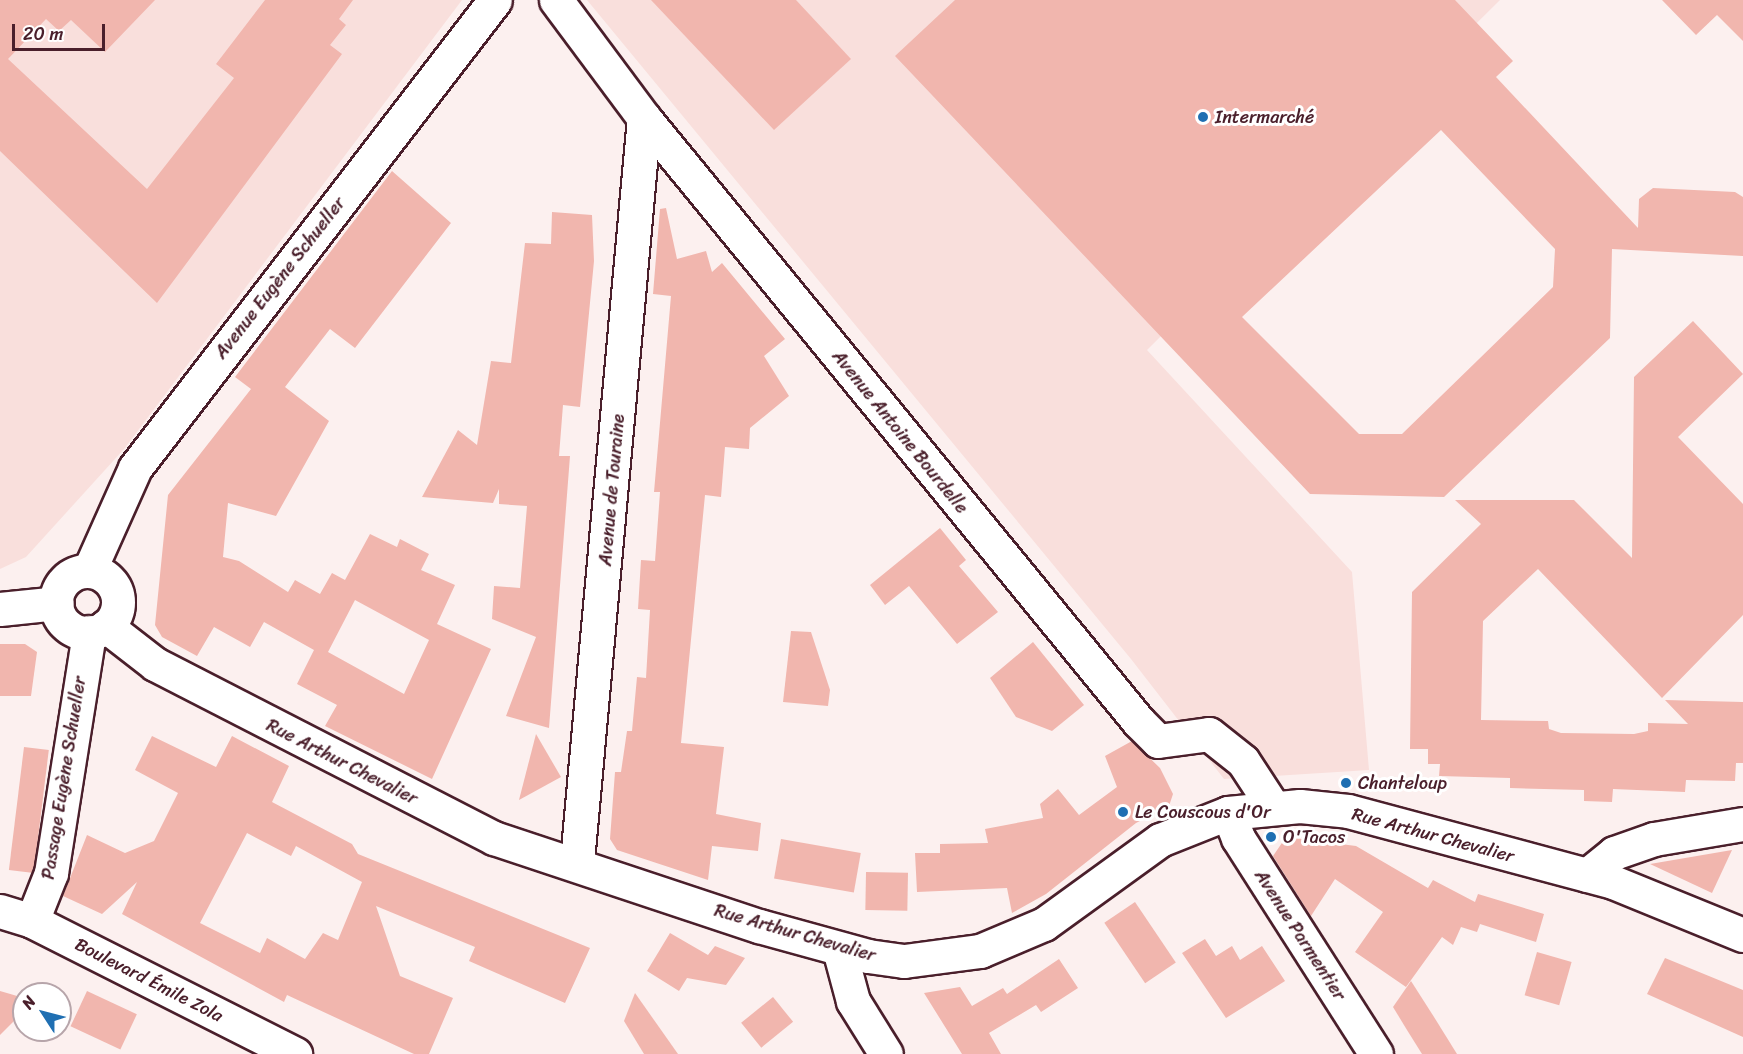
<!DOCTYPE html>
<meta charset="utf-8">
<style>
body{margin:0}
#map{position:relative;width:1743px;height:1054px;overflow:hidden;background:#fcf0ef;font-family:Sriracha,sans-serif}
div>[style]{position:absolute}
.built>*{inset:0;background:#f9dfdc}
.building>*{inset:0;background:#f1b6ae;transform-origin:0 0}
.roads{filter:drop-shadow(2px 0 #4a1f2b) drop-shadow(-2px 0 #4a1f2b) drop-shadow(0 2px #4a1f2b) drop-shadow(0 -2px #4a1f2b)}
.minor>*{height:33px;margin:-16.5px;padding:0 16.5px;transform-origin:16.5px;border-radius:16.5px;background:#fff}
.minor>.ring{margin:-16.5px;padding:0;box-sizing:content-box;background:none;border:33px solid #fff;border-radius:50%}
.dots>*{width:16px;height:16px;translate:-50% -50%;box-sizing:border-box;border:3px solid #fff;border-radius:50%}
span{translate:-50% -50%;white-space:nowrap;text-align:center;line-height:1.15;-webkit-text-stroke:6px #fff;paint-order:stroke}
.poi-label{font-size:18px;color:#4a1f2b}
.left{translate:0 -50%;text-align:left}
.street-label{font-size:18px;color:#4a1f2b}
.north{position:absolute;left:12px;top:982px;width:60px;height:60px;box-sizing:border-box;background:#fff;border:2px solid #b7a5aa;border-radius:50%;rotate:306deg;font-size:16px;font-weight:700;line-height:24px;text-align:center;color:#4a1f2b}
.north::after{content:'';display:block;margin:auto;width:21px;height:27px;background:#1f6fb2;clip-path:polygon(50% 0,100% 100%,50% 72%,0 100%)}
.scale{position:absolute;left:12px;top:24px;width:93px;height:27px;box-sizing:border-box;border:3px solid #4a1f2b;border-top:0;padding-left:8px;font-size:18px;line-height:21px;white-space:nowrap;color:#4a1f2b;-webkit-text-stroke:4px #fff;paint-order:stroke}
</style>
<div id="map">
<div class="built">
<div style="clip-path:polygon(0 0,462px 0,124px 449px,26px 557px,0 569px)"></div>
<div style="clip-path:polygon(587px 0,1500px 0,1147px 350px,1352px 572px,1369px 770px,1224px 779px,1131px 659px)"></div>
</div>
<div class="building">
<div style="clip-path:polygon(0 0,155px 0,105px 52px,71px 20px,59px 31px,46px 19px,8px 59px,147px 189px,234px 78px,216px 64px,265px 0,353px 0,339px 19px,346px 25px,330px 45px,342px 54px,157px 303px,0 151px)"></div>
<div style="clip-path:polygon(651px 0,796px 0,851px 59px,774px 130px)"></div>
<div style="clip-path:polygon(evenodd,955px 0,1455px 0,1513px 61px,1496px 77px,1638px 228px,1639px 199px,1653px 188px,1735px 192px,1743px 197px,1743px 256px,1612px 249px,1610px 338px,1444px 497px,1310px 494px,895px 56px,955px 0,1441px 130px,1555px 249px,1553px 287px,1402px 434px,1359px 434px,1242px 317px,1441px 130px)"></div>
<div style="clip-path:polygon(1662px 0,1743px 0,1743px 41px,1717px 15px,1696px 35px)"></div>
<div style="clip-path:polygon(evenodd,392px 171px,451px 223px,355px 348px,330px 329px,285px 387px,329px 421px,276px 516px,228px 503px,223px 557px,239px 561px,288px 592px,295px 580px,320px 594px,332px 573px,345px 580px,370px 534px,397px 547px,400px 539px,429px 554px,421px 570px,455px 585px,437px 624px,491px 649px,432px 779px,325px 726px,337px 705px,297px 684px,314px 650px,264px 622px,250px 647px,214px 627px,197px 656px,162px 637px,155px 625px,168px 495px,251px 389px,235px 377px,392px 171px,355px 600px,429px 640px,404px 694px,328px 652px,355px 600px)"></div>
<div style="clip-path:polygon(666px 208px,677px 259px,706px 251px,712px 272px,722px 263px,785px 339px,764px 356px,789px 396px,750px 428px,749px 449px,725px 447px,721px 497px,705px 495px,681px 743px,724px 747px,716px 814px,761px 823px,758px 851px,712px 846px,708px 880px,617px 850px,610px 839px,615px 772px,621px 772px,627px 731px,632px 731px,637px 677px,646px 678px,650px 610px,638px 609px,641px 560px,655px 561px,660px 492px,654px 492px,671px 296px,653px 294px,660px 209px)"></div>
<div style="clip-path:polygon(552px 212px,592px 215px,594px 261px,580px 407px,563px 405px,559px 456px,570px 456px,549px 728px,506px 716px,536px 637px,492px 619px,494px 586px,520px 588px,527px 506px,499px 504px,499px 489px,493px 503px,422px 497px,458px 430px,477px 445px,491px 361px,511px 363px,525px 243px,551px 244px)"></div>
<div style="clip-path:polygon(1693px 321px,1743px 374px,1678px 437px,1743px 504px,1743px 615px,1662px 698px,1538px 569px,1483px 621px,1481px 720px,1548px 721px,1549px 729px,1561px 733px,1634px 734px,1648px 731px,1648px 723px,1688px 724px,1665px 700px,1743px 702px,1743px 763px,1736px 763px,1735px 781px,1686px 780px,1685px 792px,1613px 789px,1612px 802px,1584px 801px,1584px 790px,1510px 788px,1510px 778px,1439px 776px,1440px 764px,1428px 764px,1428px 749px,1410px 749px,1412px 592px,1481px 524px,1455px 500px,1574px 500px,1632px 558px,1634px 377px)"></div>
<div style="clip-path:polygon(940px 528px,966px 560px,959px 566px,998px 612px,957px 644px,909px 586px,885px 605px,870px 585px)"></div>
<div style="clip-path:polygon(791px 631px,811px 632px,830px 690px,828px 706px,783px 702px)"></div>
<div style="clip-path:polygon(1033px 642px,1084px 705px,1052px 731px,1016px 717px,990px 678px)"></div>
<div style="clip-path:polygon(0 644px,25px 644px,37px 652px,31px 696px,0 696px)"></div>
<div style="clip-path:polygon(536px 734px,561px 777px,519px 800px)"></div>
<div style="clip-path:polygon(evenodd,152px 736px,216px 767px,232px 736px,289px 766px,272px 802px,352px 844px,358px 854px,590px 948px,565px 1003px,469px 961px,475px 947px,376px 906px,400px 976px,453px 998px,429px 1054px,414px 1054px,287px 995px,284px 1002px,122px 914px,137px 882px,102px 914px,63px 896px,87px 835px,125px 853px,154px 841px,178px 793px,135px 770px,152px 736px,247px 833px,291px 856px,296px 846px,362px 882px,338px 940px,323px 933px,305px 959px,267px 938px,260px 953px,200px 923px,247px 833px)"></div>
<div style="clip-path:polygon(1132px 741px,1160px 768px,1173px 794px,1169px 806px,1136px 823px,1046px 894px,1012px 913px,1007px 888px,917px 892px,915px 853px,940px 853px,940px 844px,988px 843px,985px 829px,1043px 818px,1040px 804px,1058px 789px,1079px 815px,1117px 787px,1105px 756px)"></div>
<div style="left:24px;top:747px;width:25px;height:124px;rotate:7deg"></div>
<div style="clip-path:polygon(1286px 837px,1356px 846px,1428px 888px,1433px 880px,1475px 902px,1478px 894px,1544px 914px,1536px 942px,1480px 924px,1477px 932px,1461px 927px,1453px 945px,1442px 937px,1406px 987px,1355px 952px,1383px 912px,1335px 879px,1311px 916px,1273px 856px)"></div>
<div style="left:781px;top:839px;width:81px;height:40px;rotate:10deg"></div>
<div style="clip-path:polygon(1732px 850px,1712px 893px,1650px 864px)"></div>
<div style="left:866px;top:872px;width:42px;height:38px;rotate:1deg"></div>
<div style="left:1135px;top:902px;width:73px;height:37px;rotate:56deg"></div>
<div style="clip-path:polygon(670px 933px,708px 955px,715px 946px,745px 958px,726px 985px,687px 978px,679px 991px,647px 971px)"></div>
<div style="clip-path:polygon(1205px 939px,1216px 956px,1232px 946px,1240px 960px,1262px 946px,1285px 981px,1226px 1018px,1182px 953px)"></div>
<div style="left:1537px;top:952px;width:36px;height:45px;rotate:16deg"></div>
<div style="clip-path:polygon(1665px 958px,1743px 990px,1743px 1037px,1647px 994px)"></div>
<div style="clip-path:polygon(1059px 959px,1078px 988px,1041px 1012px,1036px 1005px,989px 1033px,1001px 1054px,962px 1054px,924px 993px,960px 987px,972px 1006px,1003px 988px,1007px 994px)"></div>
<div style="clip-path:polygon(1411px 981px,1434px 1017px,1457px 1054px,1422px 1054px,1407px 1030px,1393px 1007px)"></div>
<div style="clip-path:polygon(0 991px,24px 998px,24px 1011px,0 1035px)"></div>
<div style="left:87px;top:991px;width:55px;height:39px;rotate:25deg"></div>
<div style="clip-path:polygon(635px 993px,678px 1054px,644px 1054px,624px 1021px)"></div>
<div style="left:773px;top:997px;width:32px;height:41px;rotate:51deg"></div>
</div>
<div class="roads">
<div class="minor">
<div style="left:556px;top:0;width:147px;rotate:53.3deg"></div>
<div style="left:644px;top:118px;width:780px;rotate:50.67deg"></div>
<div style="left:1138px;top:721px;width:28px;rotate:45deg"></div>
<div style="left:1158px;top:741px;width:51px;rotate:-7.8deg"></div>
<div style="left:1209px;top:734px;width:43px;rotate:38.5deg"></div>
<div style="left:1243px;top:761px;width:55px;rotate:56.9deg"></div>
<div style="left:89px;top:571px;width:113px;rotate:-65.9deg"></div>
<div style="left:135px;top:468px;width:590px;rotate:-52.43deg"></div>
<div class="ring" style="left:56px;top:571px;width:29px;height:29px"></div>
<div style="left:0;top:609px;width:57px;rotate:-6deg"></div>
<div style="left:106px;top:626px;width:62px;rotate:37.8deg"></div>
<div style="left:155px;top:664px;width:381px;rotate:27.2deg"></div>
<div style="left:494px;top:838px;width:279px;rotate:18.4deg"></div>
<div style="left:759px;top:926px;width:113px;rotate:15.4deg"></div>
<div style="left:868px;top:956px;width:36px;rotate:8deg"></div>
<div style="left:904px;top:961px;width:77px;rotate:-7.5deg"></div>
<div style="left:980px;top:951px;width:69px;rotate:-22.9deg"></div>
<div style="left:1044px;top:924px;width:143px;rotate:-35.9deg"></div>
<div style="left:1160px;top:840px;width:73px;rotate:-21.7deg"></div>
<div style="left:1228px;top:813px;width:72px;rotate:-5.6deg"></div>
<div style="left:1300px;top:806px;width:48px;rotate:5.9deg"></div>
<div style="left:1348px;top:811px;width:274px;rotate:15deg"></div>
<div style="left:1613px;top:882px;width:140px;rotate:22.2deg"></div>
<div style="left:1228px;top:813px;width:27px;rotate:68deg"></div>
<div style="left:1238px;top:838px;width:256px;rotate:57.4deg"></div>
<div style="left:577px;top:861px;width:746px;rotate:-84.85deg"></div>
<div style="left:1587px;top:875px;width:35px;rotate:-39deg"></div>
<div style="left:1614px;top:853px;width:42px;rotate:-19.3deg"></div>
<div style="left:1654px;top:839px;width:90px;rotate:-9.6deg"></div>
<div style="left:0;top:911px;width:34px;rotate:17deg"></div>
<div style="left:32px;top:921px;width:295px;rotate:26.8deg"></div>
<div style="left:32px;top:921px;width:52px;rotate:-68.4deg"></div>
<div style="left:51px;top:873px;width:244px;rotate:-81deg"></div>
<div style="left:839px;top:949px;width:54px;rotate:74.9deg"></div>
<div style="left:853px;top:1001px;width:62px;rotate:58.1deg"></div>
</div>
</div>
<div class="dots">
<div style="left:1203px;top:117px;background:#1f6fb2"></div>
<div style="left:1346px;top:783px;background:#1f6fb2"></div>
<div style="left:1123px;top:812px;background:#1f6fb2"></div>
<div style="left:1271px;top:837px;background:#1f6fb2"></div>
</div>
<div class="poi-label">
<span class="left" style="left:1215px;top:117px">Intermarché</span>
<span class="left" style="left:1358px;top:783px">Chanteloup</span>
<span class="left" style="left:1135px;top:812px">Le Couscous d'Or</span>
<span class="left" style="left:1283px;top:837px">O'Tacos</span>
</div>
<div class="street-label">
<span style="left:280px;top:278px;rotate:-52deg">Avenue Eugène Schueller</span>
<span style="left:900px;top:432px;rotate:51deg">Avenue Antoine Bourdelle</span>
<span style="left:612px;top:490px;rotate:-85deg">Avenue de Touraine</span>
<span style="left:342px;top:762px;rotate:27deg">Rue Arthur Chevalier</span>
<span style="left:64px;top:778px;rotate:-81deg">Passage Eugène Schueller</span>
<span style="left:1433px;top:835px;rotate:15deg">Rue Arthur Chevalier</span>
<span style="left:795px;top:933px;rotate:16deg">Rue Arthur Chevalier</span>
<span style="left:1300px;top:935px;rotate:57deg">Avenue Parmentier</span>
<span style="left:149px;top:980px;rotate:27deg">Boulevard Émile Zola</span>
</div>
<div class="north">N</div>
<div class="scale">20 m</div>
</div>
